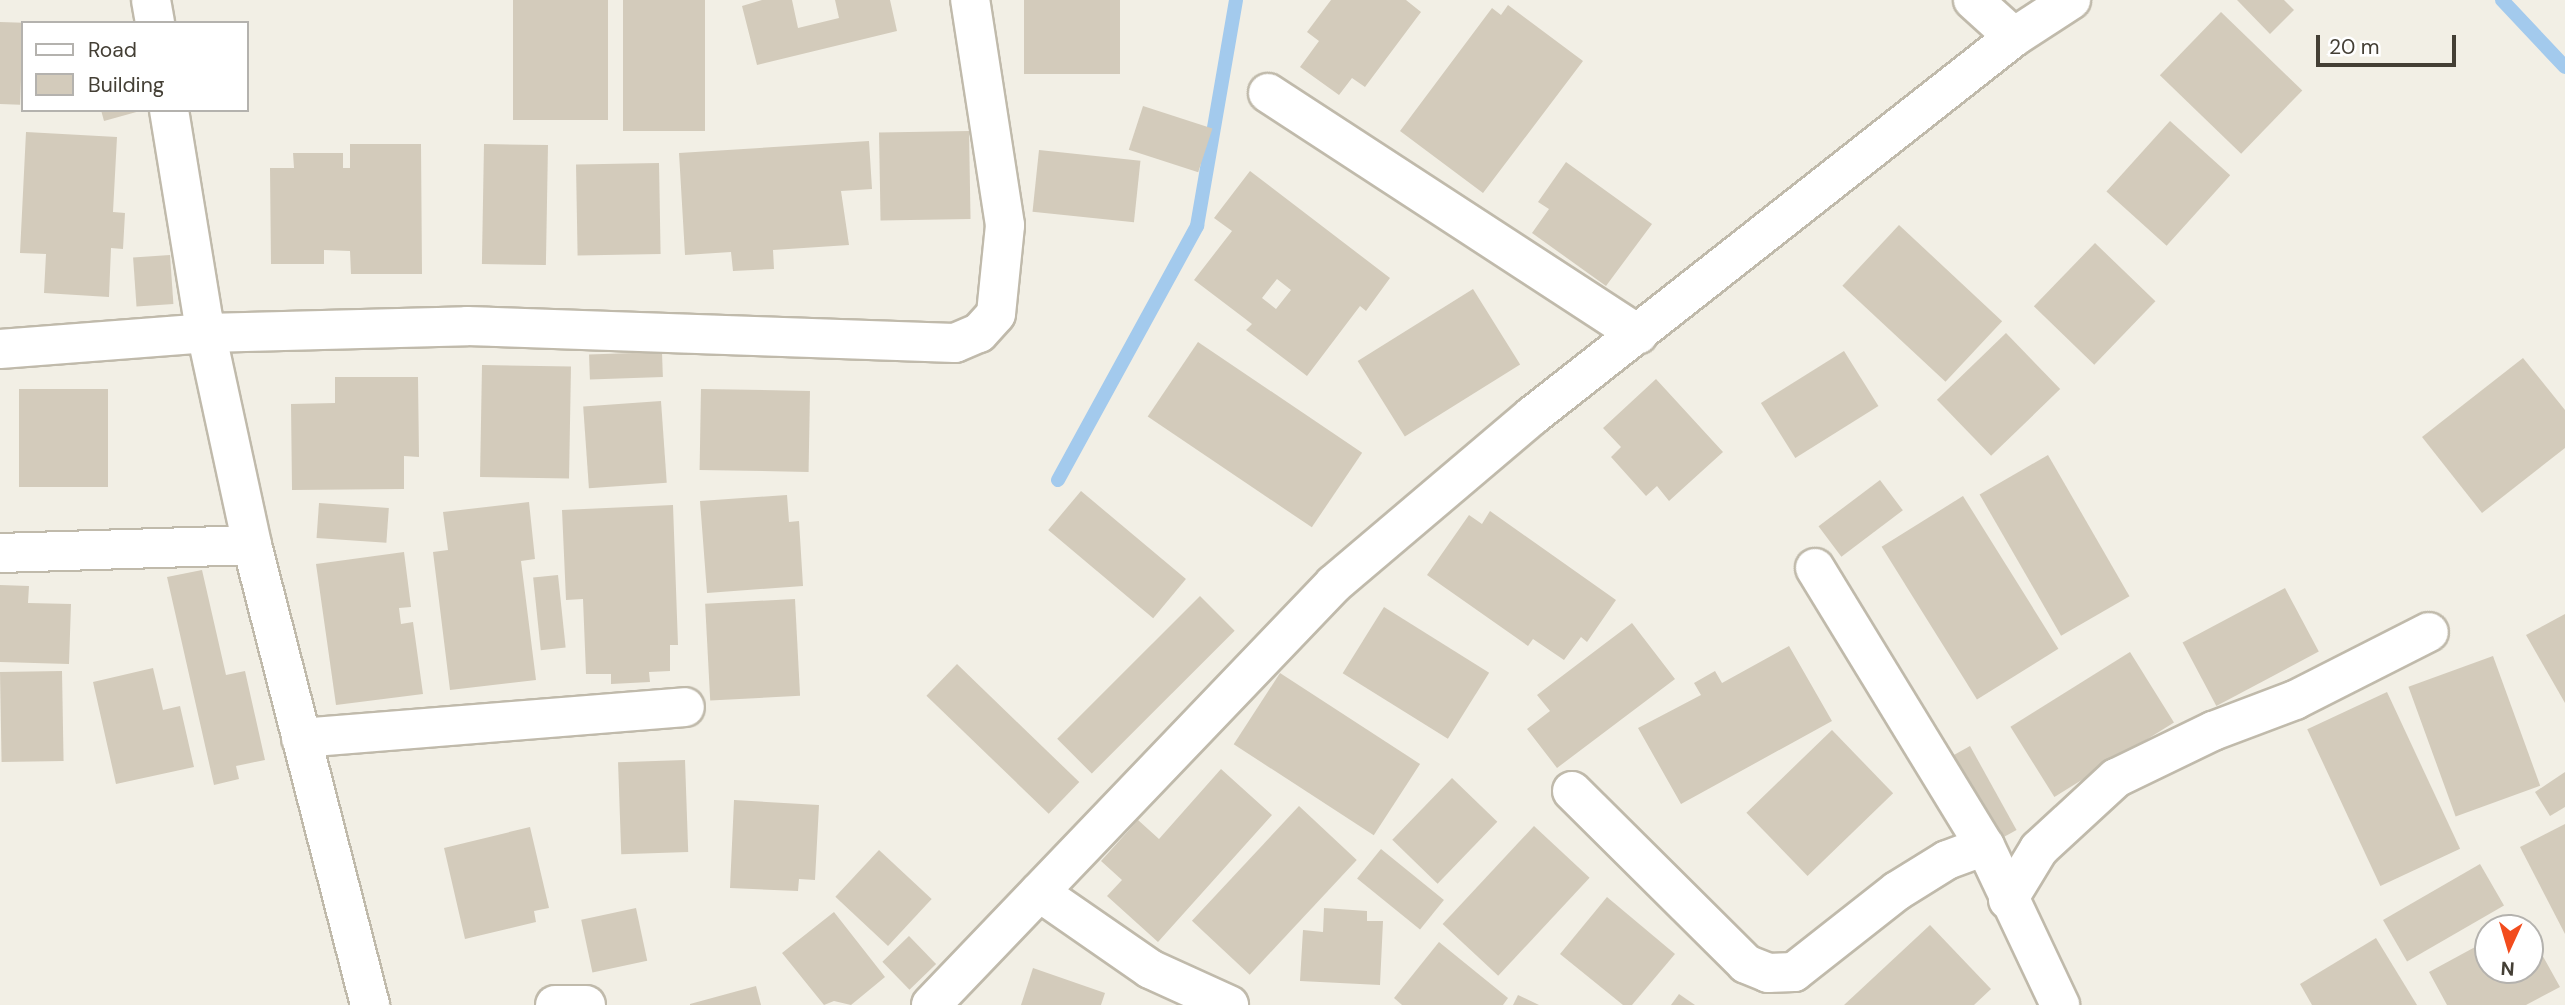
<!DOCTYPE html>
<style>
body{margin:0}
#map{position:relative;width:2565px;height:1005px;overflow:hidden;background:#f2efe5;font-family:"DM Sans",sans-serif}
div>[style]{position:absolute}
.stream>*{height:14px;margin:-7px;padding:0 7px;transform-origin:7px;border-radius:7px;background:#a3caed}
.building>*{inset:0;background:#d3cbbb;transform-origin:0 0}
.roads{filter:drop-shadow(2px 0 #c0baab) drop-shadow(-2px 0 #c0baab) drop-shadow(0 2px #c0baab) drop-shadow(0 -2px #c0baab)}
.minor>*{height:38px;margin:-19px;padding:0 19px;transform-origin:19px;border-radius:19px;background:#fff}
span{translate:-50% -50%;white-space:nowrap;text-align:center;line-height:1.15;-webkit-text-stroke:5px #fff;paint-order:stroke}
.legend{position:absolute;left:21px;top:21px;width:228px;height:91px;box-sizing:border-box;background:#fff;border:2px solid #b4b2ae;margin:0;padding:9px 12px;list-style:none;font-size:21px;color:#443f35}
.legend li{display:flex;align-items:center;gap:14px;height:35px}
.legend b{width:35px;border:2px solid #b4b2ae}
.north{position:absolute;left:2474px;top:914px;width:70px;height:70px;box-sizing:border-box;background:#fff;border:2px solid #b4b2ae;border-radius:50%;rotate:184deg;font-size:19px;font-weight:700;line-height:28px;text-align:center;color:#443f35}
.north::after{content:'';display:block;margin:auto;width:24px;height:32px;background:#f24c1d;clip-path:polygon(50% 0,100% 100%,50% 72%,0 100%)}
.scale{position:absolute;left:2316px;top:35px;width:140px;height:32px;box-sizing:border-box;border:4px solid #443f35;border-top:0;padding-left:9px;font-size:21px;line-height:24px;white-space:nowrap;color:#443f35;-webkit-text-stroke:5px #fff;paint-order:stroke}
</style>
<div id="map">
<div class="stream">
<div style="left:2502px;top:0;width:92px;rotate:46.8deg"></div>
<div style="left:1058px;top:480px;width:290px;rotate:-61.3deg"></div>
<div style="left:1197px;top:226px;width:229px;rotate:-80.2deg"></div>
</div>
<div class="building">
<div style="left:513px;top:0;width:95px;height:120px"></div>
<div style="left:623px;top:0;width:82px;height:131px"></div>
<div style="clip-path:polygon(762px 0,792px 0,798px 28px,839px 18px,835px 0,890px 0,897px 31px,757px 65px,742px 6px)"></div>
<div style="left:1024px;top:0;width:96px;height:74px"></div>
<div style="clip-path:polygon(1331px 0,1406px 0,1421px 12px,1365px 87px,1352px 78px,1339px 95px,1300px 67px,1319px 41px,1307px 32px)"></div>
<div style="clip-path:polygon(2237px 0,2284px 0,2294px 10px,2270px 34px)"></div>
<div style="clip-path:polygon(1508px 5px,1583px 61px,1483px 193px,1400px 131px,1492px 8px,1501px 15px)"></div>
<div style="left:2221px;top:12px;width:113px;height:88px;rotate:44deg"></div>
<div style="left:0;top:22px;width:23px;height:82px;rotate:2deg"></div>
<div style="left:1143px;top:106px;width:73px;height:46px;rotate:18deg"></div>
<div style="clip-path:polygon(101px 110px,140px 110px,140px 111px,104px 121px)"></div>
<div style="left:2170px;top:121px;width:81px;height:95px;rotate:42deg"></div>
<div style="left:969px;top:131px;width:88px;height:90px;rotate:89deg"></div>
<div style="clip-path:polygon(26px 132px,117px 137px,113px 212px,125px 213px,123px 249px,111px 248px,109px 297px,44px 293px,46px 254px,20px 253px)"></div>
<div style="clip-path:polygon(869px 141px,872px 189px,841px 191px,849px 245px,773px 250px,774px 269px,733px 271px,731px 252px,685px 255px,679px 153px)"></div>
<div style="clip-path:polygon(350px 144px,421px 144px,422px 274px,351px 274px,350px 251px,324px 250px,324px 264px,271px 264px,270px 168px,294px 168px,293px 153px,343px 153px,343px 168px,350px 168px)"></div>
<div style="left:484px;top:144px;width:64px;height:120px;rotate:1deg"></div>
<div style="left:1039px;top:150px;width:102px;height:62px;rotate:6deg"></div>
<div style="clip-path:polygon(1566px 162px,1652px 224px,1606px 286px,1532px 233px,1549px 209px,1538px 202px)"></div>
<div style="left:659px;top:163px;width:91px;height:83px;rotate:89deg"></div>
<div style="clip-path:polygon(evenodd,1250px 171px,1390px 278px,1366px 311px,1360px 306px,1307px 376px,1246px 330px,1252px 324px,1194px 280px,1232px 231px,1214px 218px,1250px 171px,1277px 279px,1291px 290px,1276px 309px,1262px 298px,1277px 279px)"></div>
<div style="left:1899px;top:225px;width:141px;height:83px;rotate:43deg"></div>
<div style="left:2095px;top:243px;width:84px;height:88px;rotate:44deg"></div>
<div style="left:170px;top:255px;width:49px;height:37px;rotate:86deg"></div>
<div style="left:1473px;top:289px;width:89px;height:136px;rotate:58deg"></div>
<div style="left:2006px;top:333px;width:78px;height:96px;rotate:46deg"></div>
<div style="left:1198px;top:342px;width:198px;height:90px;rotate:34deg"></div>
<div style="left:1844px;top:351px;width:65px;height:98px;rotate:58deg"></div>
<div style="left:662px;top:352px;width:25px;height:73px;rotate:88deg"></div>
<div style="clip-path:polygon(2523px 358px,2565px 410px,2565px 448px,2482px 513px,2422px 437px)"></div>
<div style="left:482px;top:365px;width:89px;height:112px;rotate:1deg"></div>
<div style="clip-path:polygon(335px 377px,418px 377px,419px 457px,404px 456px,404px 489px,292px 490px,291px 404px,335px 403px)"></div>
<div style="clip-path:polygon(1656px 379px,1723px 452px,1669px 501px,1657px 486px,1646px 496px,1611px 457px,1621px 447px,1603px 428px)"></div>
<div style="left:108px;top:389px;width:98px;height:89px;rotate:90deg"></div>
<div style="left:701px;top:389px;width:109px;height:81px;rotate:1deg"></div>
<div style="left:661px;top:401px;width:82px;height:78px;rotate:86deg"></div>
<div style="left:2048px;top:455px;width:163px;height:79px;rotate:60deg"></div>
<div style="left:1880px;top:480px;width:38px;height:77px;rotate:53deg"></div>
<div style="left:1081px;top:491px;width:137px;height:51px;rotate:40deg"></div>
<div style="clip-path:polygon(787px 495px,789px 522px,799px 521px,803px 586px,707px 593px,700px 501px)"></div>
<div style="left:1963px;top:496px;width:180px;height:96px;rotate:58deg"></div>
<div style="clip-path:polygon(529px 502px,535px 559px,521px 561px,536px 680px,450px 690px,433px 552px,448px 550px,443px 512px)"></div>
<div style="left:319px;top:503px;width:70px;height:35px;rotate:4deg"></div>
<div style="clip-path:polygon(673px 505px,678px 645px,670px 645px,670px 671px,649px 672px,650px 682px,611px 684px,611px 674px,586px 674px,583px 599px,566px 600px,562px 510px)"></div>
<div style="clip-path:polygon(1490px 511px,1616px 600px,1587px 642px,1581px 637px,1564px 660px,1533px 639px,1528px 646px,1427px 575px,1469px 515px,1482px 524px)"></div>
<div style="clip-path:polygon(404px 552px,411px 607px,399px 608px,401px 624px,413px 622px,423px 694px,336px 705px,316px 564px)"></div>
<div style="clip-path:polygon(202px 570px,226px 675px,245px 671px,265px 760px,236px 766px,239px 779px,214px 785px,167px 577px)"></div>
<div style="left:558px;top:575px;width:73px;height:25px;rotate:84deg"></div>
<div style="clip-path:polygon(0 585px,29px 586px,28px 603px,71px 604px,69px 664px,0 662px)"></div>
<div style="left:2285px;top:588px;width:72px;height:116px;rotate:62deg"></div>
<div style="left:1200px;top:596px;width:49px;height:202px;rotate:45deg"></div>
<div style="left:795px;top:599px;width:97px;height:90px;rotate:87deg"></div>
<div style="left:1384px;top:607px;width:124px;height:78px;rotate:32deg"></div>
<div style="clip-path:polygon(2565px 614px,2565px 703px,2526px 635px)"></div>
<div style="clip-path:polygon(1632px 623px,1675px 679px,1557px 768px,1527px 729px,1550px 711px,1537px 695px)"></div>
<div style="clip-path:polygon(1789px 646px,1832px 721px,1681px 804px,1638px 728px,1701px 695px,1694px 683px,1715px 671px,1722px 683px)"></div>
<div style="left:2130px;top:652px;width:83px;height:141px;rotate:58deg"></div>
<div style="left:2493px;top:656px;width:138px;height:90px;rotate:70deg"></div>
<div style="left:957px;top:664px;width:170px;height:44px;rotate:44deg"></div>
<div style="clip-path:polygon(153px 668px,163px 710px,180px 706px,194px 767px,116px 784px,93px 682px)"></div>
<div style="left:62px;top:671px;width:90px;height:62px;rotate:89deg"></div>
<div style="left:1280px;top:673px;width:167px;height:85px;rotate:33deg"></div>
<div style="left:2387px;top:692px;width:173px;height:88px;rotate:65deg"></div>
<div style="left:1832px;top:730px;width:88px;height:119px;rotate:46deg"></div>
<div style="left:1970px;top:746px;width:96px;height:24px;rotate:61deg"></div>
<div style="left:685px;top:760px;width:92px;height:67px;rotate:88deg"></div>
<div style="clip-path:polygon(1221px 769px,1272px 815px,1158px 942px,1107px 896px,1122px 880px,1101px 861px,1138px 820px,1159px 839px)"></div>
<div style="clip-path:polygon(2565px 772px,2565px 807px,2550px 816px,2535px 792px)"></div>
<div style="left:1452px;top:778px;width:63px;height:86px;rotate:44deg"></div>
<div style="clip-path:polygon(734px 800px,819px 805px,815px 880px,799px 879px,798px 891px,730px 888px)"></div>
<div style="left:1299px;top:806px;width:79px;height:157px;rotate:43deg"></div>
<div style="clip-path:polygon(2565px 824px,2565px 934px,2520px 847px)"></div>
<div style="left:1534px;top:826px;width:76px;height:134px;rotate:43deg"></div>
<div style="clip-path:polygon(530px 827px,549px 908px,534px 911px,536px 922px,465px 939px,444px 848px)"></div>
<div style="left:1381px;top:849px;width:81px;height:38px;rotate:39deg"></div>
<div style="left:879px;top:850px;width:72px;height:64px;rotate:43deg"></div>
<div style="left:2480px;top:864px;width:48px;height:112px;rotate:60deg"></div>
<div style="clip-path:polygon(1607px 897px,1675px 954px,1632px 1005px,1623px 1005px,1560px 954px)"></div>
<div style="left:636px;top:908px;width:54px;height:56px;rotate:78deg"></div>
<div style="clip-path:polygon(1324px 908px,1367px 911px,1367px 921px,1383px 921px,1380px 985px,1300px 981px,1303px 930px,1323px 932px)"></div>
<div style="clip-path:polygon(834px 912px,885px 977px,851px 1005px,834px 1001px,824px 1005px,782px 953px)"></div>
<div style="clip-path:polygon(1930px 925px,1991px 989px,1974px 1005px,1844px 1005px)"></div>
<div style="clip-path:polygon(2530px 933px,2560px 987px,2526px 1005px,2447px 1005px,2429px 972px,2488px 940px,2488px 970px,2530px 970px)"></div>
<div style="left:909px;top:936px;width:39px;height:37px;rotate:46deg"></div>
<div style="clip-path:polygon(2376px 938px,2417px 1005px,2312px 1005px,2300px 984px)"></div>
<div style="clip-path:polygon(1439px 942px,1508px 998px,1503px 1005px,1402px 1005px,1394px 998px)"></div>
<div style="clip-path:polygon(1033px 968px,1105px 993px,1101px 1005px,1021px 1005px)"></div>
<div style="clip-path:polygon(756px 986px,761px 1005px,690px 1005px,690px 1004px)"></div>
<div style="clip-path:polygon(1679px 994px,1695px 1005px,1671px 1005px)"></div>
<div style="clip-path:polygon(1518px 995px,1539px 1005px,1513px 1005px)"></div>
</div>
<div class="roads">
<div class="minor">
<div style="left:151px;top:0;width:23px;rotate:80deg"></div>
<div style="left:1973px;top:0;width:55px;rotate:42.1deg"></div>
<div style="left:1268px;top:93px;width:442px;rotate:33.1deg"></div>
<div style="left:169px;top:110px;width:211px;rotate:80.7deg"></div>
<div style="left:203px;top:318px;width:232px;rotate:77.8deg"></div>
<div style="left:252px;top:545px;width:475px;rotate:75.6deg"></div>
<div style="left:0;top:349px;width:208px;rotate:-4.4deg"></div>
<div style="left:207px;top:333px;width:260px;rotate:-1.5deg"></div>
<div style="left:467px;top:326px;width:488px;rotate:2deg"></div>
<div style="left:955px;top:343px;width:26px;rotate:-23deg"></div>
<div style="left:979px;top:333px;width:25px;rotate:-48deg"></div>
<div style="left:996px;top:314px;width:89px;rotate:-84.2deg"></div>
<div style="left:1005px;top:225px;width:228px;rotate:-98.8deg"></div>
<div style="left:0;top:553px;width:252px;rotate:-1.8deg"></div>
<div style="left:1815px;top:568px;width:326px;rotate:58.6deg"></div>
<div style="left:1985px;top:846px;width:176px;rotate:64.7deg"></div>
<div style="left:301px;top:738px;width:385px;rotate:-4.6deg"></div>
<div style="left:1572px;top:791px;width:245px;rotate:44.8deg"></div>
<div style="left:1746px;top:964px;width:24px;rotate:22deg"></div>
<div style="left:1768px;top:973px;width:26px;rotate:-2deg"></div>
<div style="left:1794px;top:972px;width:131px;rotate:-38.2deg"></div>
<div style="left:1897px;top:891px;width:59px;rotate:-31.8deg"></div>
<div style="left:1947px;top:860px;width:40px;rotate:-20.2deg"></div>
<div style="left:1039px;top:892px;width:135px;rotate:34.7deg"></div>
<div style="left:1150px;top:969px;width:87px;rotate:24.5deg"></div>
<div style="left:2008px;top:900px;width:60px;rotate:-58.7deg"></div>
<div style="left:2039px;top:849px;width:105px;rotate:-42.7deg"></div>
<div style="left:2116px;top:778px;width:108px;rotate:-25.9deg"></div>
<div style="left:2213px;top:731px;width:88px;rotate:-20.7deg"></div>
<div style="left:2295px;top:700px;width:150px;rotate:-26.9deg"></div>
<div style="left:555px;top:1005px;width:31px"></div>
<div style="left:931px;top:1005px;width:583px;rotate:-46.25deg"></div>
<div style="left:1334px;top:584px;width:260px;rotate:-40.3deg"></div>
<div style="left:1532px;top:416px;width:613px;rotate:-38.18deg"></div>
<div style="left:2014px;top:37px;width:68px;rotate:-33deg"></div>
</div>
</div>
<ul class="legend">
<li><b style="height:9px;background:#fff"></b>Road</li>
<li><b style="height:19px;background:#d3cbbb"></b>Building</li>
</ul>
<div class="north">N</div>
<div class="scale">20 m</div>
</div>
